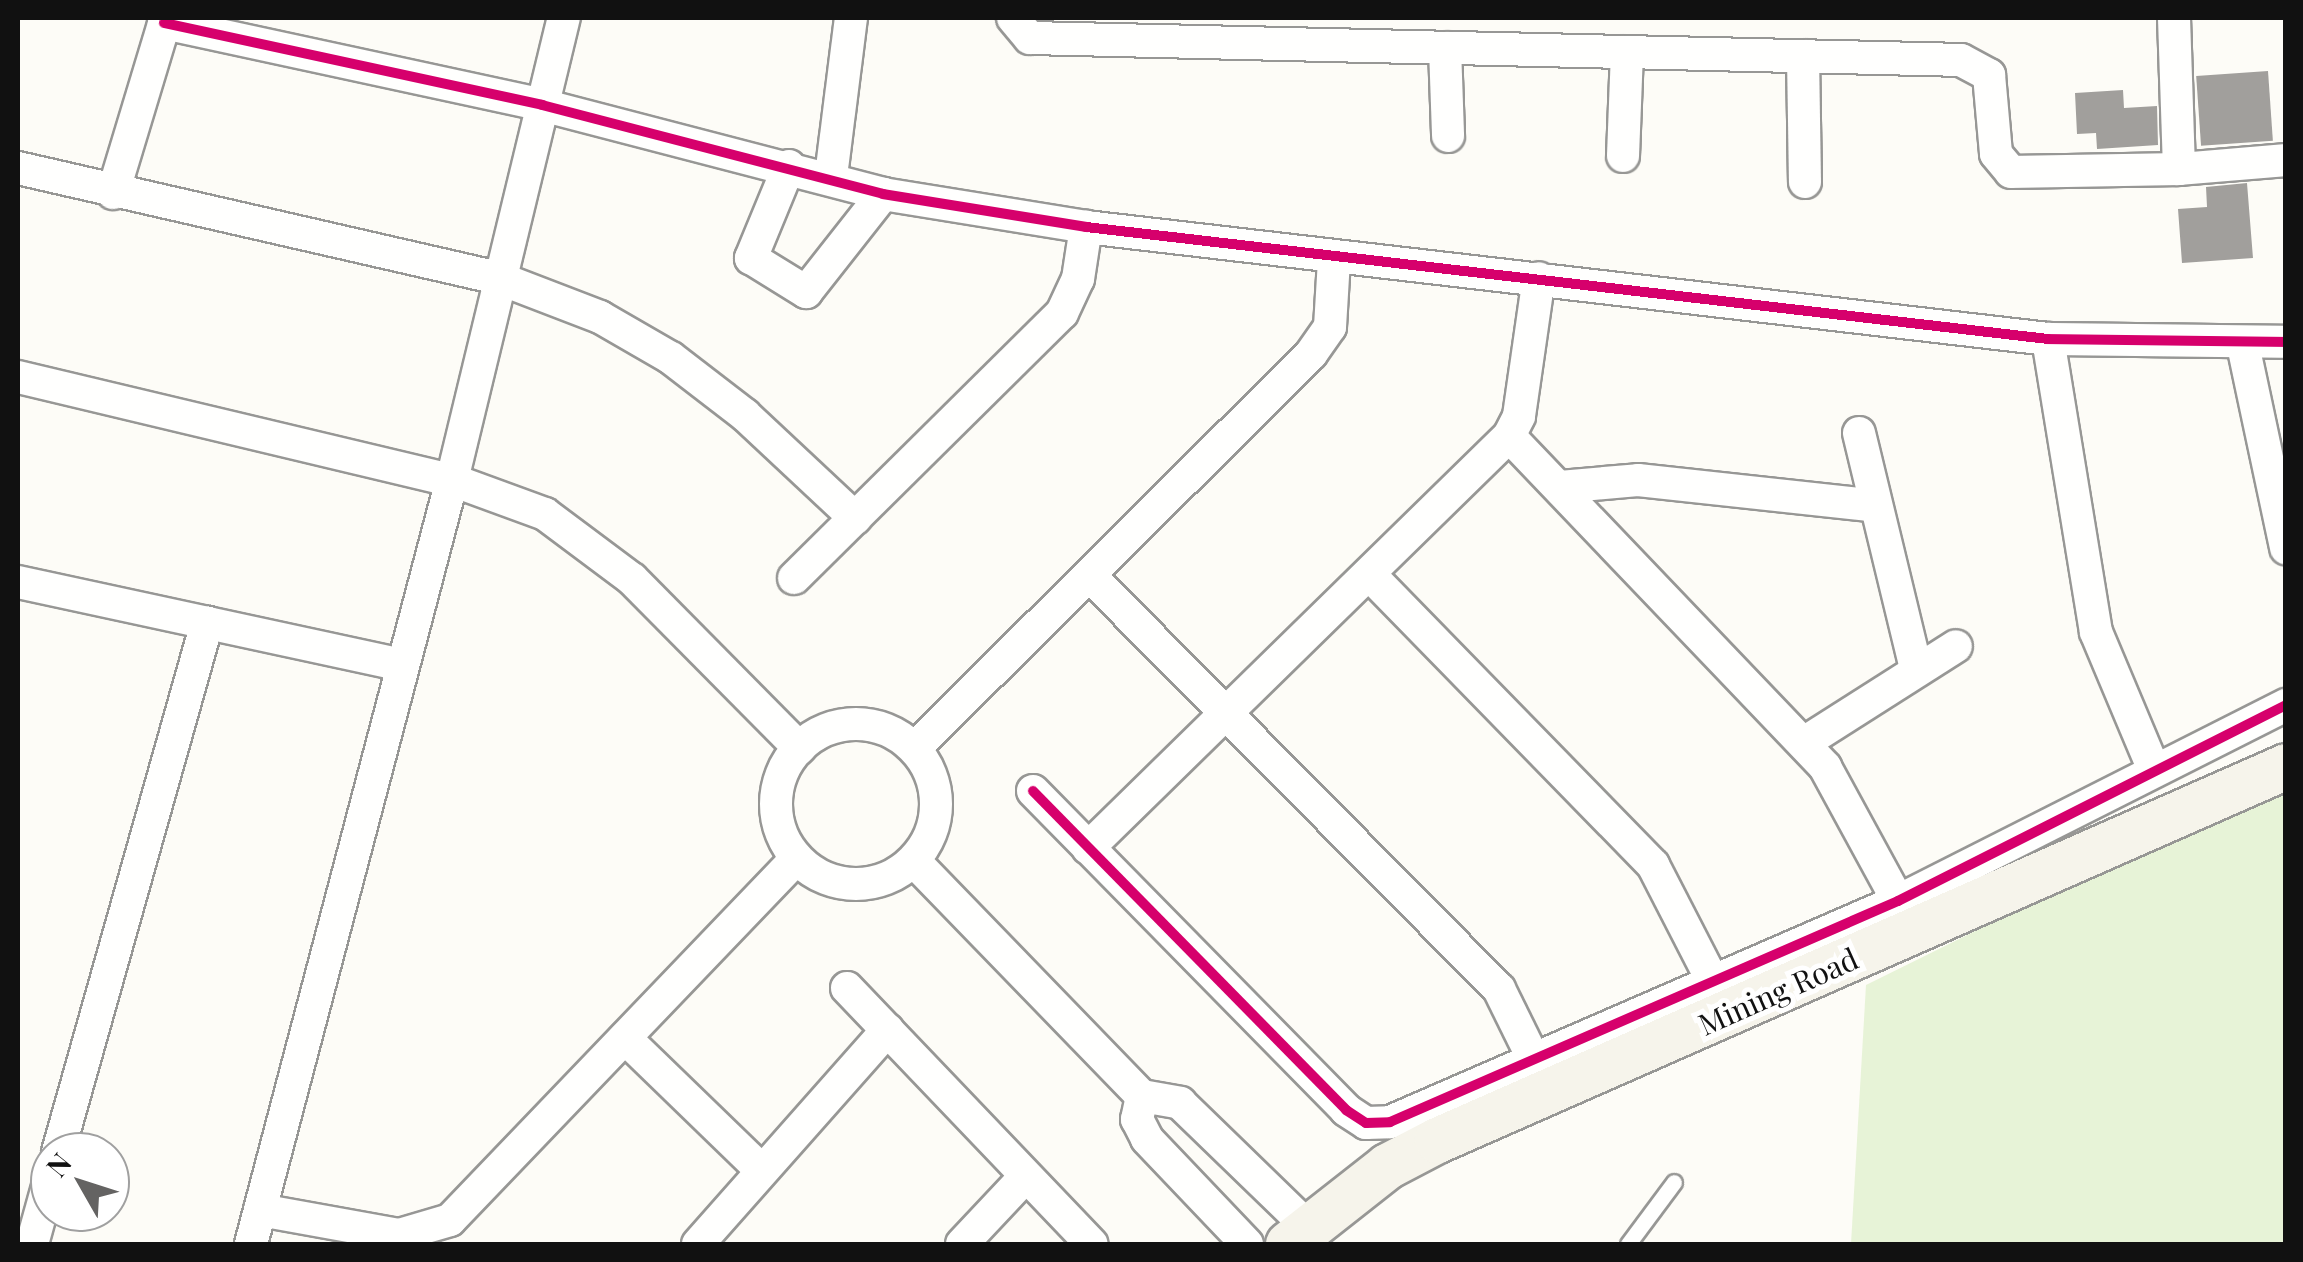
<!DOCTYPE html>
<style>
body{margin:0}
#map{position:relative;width:2303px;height:1262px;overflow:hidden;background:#fdfcf7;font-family:"Playfair Display",serif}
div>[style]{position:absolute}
.green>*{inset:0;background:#e7f3d7}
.building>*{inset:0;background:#a19f9c;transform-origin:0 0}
.roads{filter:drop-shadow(2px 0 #979795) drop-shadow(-2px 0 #979795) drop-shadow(0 2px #979795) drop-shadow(0 -2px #979795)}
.lane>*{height:15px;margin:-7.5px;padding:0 7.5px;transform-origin:7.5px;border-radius:7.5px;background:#fffffe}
.street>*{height:32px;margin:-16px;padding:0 16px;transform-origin:16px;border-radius:16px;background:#fffffe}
.street>.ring{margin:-16px;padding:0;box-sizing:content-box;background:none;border:32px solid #fffffe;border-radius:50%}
.secondary>*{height:45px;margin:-22.5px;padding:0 22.5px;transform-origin:22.5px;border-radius:22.5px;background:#f6f4eb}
.cycleway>*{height:10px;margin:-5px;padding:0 5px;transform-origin:5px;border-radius:5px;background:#d6006c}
span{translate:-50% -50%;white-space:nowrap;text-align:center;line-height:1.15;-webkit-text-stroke:10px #fff;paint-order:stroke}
.street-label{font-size:30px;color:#111}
.frame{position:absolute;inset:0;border:20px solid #111;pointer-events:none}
.north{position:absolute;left:30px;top:1132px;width:100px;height:100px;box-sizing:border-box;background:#fff;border:2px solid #a0a0a0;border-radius:50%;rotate:309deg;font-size:28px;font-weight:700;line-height:40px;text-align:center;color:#111}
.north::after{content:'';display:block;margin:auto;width:35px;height:45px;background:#646362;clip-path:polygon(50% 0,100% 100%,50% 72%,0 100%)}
</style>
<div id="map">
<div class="green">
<div style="clip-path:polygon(2285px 778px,2285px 1244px,1851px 1244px,1866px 985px)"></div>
</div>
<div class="building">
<div style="left:2268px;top:71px;width:70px;height:72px;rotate:86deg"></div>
<div style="clip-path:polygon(2123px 90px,2124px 108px,2157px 106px,2158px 145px,2097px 149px,2096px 133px,2077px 134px,2075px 93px)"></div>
<div style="clip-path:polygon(2247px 183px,2253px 258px,2182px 263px,2178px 209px,2207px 207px,2206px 187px)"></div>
</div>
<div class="roads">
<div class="lane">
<div style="left:1628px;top:1244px;width:77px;rotate:-53.4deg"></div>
</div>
<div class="street">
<div style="left:1013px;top:18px;width:26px;rotate:50deg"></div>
<div style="left:1030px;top:38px;width:931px;rotate:1.35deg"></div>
<div style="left:1961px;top:60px;width:32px;rotate:28deg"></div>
<div style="left:1989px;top:75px;width:79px;rotate:84.9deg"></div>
<div style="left:1996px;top:154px;width:23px;rotate:50deg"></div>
<div style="left:2011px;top:172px;width:168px;rotate:-1deg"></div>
<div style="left:2174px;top:18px;width:151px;rotate:88.1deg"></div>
<div style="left:2179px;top:169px;width:107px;rotate:-4.8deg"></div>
<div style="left:164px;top:23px;width:387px;rotate:12.2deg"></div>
<div style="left:542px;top:105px;width:352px;rotate:14.6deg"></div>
<div style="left:883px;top:194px;width:206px;rotate:9.2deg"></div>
<div style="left:1086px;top:227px;width:968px;rotate:6.64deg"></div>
<div style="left:2048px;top:339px;width:238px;rotate:0.7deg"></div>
<div style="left:1445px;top:48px;width:88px;rotate:88deg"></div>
<div style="left:1803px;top:56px;width:126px;rotate:89.1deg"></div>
<div style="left:1623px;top:156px;width:104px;rotate:-87.8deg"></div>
<div style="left:789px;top:166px;width:100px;rotate:112.4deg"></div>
<div style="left:751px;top:258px;width:65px;rotate:31.7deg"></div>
<div style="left:806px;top:292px;width:125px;rotate:-51.8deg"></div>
<div style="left:18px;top:168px;width:496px;rotate:12.9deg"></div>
<div style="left:501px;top:279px;width:106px;rotate:21deg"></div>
<div style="left:600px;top:317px;width:82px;rotate:30deg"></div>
<div style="left:671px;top:358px;width:93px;rotate:37.6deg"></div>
<div style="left:745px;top:415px;width:151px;rotate:43.1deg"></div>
<div style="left:831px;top:176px;width:159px;rotate:-82.8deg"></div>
<div style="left:113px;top:193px;width:183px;rotate:-73.2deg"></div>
<div style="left:2048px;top:339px;width:297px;rotate:80.7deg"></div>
<div style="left:2096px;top:632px;width:150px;rotate:67.2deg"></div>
<div style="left:2243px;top:345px;width:208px;rotate:78deg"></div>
<div style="left:18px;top:377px;width:446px;rotate:13.4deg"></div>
<div style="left:452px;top:480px;width:99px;rotate:20.1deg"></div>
<div style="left:545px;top:514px;width:109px;rotate:36.8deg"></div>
<div style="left:632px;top:579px;width:238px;rotate:45.3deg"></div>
<div style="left:1859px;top:433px;width:239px;rotate:76.4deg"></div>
<div style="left:1509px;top:436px;width:458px;rotate:46.3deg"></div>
<div style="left:1825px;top:767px;width:153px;rotate:61.4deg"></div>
<div style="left:1560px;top:487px;width:78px;rotate:-5.1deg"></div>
<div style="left:1638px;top:480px;width:233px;rotate:6.2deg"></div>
<div style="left:1369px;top:574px;width:407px;rotate:45.7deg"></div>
<div style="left:1653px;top:865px;width:127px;rotate:62.8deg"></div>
<div style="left:1089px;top:575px;width:583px;rotate:45.28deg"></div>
<div style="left:1499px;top:989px;width:75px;rotate:63.8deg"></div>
<div style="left:794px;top:578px;width:377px;rotate:-44.7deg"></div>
<div style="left:1062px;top:313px;width:38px;rotate:-65deg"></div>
<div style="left:1078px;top:279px;width:53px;rotate:-81.3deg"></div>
<div style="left:18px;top:582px;width:392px;rotate:12.2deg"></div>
<div class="ring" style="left:776px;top:724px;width:128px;height:128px"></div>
<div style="left:1804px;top:743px;width:180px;rotate:-32.5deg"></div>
<div style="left:915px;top:748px;width:559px;rotate:-44.85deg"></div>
<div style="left:1311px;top:354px;width:33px;rotate:-55deg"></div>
<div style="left:1330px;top:327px;width:68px;rotate:-86.6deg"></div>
<div style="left:1033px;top:791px;width:447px;rotate:45.5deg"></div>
<div style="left:1346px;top:1110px;width:24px;rotate:33deg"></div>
<div style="left:1366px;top:1123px;width:24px;rotate:-2deg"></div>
<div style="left:1390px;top:1122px;width:554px;rotate:-23.51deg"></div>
<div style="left:1898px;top:901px;width:435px;rotate:-26.8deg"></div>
<div style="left:1088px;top:848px;width:589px;rotate:-44.38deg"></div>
<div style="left:1509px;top:436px;width:22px;rotate:-63deg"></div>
<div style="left:1519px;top:416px;width:139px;rotate:-81.8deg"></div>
<div style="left:914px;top:861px;width:327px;rotate:45.9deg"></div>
<div style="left:1142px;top:1096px;width:39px;rotate:10deg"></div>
<div style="left:1180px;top:1103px;width:178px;rotate:44.1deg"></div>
<div style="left:847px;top:988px;width:354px;rotate:46.3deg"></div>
<div style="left:625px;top:1038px;width:187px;rotate:44.1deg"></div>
<div style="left:1142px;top:1096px;width:24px;rotate:102deg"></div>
<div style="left:1137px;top:1119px;width:22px;rotate:63deg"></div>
<div style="left:1147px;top:1139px;width:145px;rotate:46.4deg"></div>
<div style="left:58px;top:1152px;width:550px;rotate:-74.27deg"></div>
<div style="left:260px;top:1210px;width:141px;rotate:10.2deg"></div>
<div style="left:399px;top:1235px;width:53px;rotate:-16.4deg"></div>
<div style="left:450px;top:1220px;width:500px;rotate:-46.22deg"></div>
<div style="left:32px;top:1244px;width:67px;rotate:-74.5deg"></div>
<div style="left:251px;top:1244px;width:790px;rotate:-75.26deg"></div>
<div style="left:452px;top:480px;width:475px;rotate:-76.4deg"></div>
<div style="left:698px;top:1244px;width:286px;rotate:-48.5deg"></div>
<div style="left:962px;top:1244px;width:92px;rotate:-46.8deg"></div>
</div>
<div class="secondary">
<div style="left:1288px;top:1244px;width:126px;rotate:-38.2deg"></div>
<div style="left:1387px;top:1166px;width:56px;rotate:-27.5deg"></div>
<div style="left:1437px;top:1140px;width:928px;rotate:-23.77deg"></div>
</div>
</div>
<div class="cycleway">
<div style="left:164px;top:23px;width:387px;rotate:12.2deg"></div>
<div style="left:542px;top:105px;width:352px;rotate:14.6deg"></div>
<div style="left:883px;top:194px;width:206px;rotate:9.2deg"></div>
<div style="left:1086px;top:227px;width:968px;rotate:6.64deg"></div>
<div style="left:2048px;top:339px;width:238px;rotate:0.7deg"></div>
<div style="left:1033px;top:791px;width:447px;rotate:45.5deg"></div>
<div style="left:1346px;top:1110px;width:24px;rotate:33deg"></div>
<div style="left:1366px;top:1123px;width:24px;rotate:-2deg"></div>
<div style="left:1390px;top:1122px;width:554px;rotate:-23.51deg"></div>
<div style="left:1898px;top:901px;width:435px;rotate:-26.8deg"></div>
</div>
<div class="street-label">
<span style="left:1778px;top:991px;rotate:-24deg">Mining Road</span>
</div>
<div class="frame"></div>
<div class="north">N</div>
</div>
